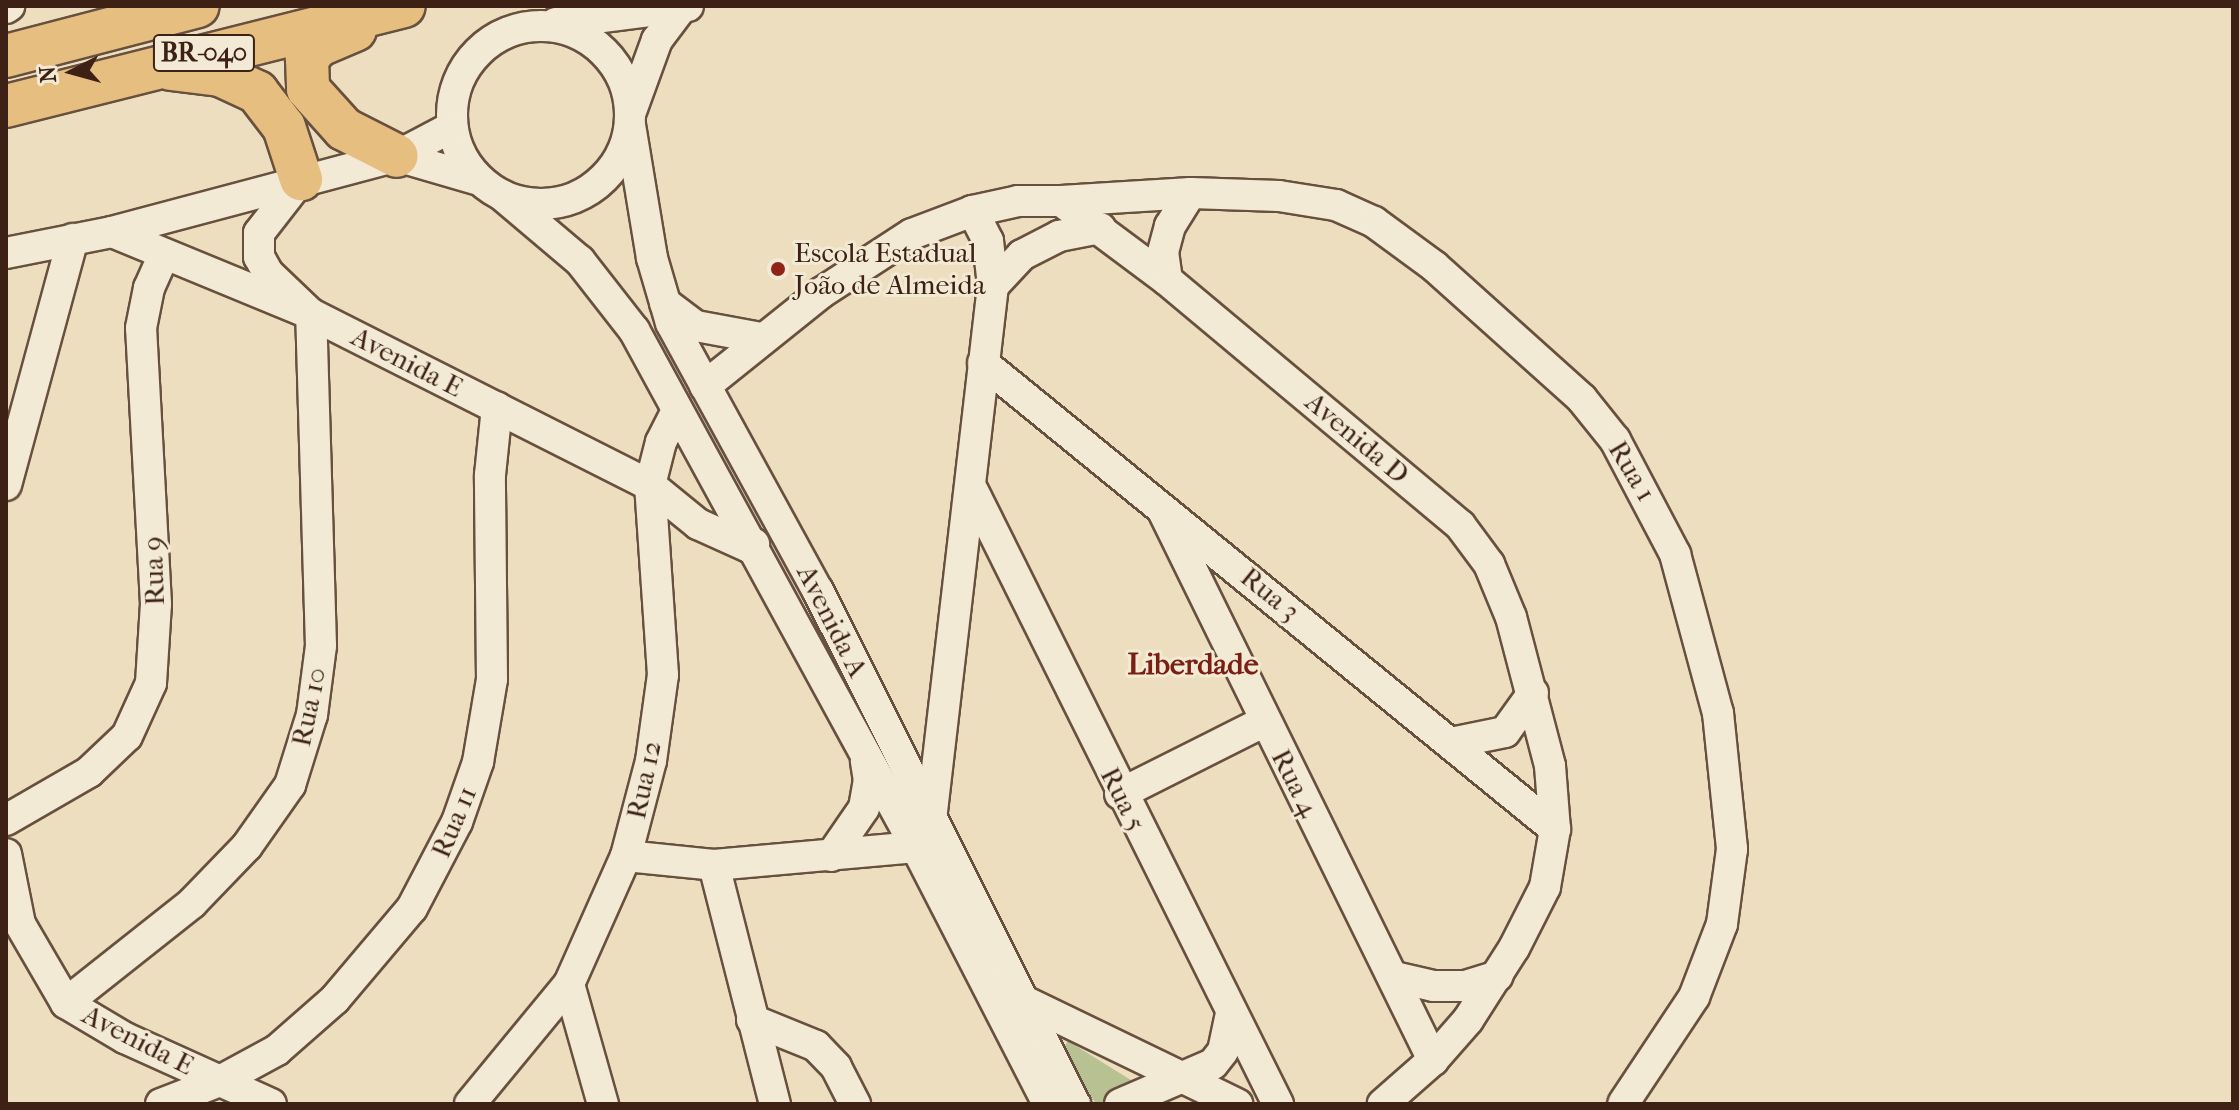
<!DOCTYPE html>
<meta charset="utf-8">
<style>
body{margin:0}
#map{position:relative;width:2239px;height:1110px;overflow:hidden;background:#eddebf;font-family:"IM FELL French Canon",serif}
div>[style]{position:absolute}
.green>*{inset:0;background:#b7c192}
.roads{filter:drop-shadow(2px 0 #68503f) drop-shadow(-2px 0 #68503f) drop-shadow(0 2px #68503f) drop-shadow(0 -2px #68503f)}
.minor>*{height:30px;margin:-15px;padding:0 15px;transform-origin:15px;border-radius:15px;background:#f3ead5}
.minor>.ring{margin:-15px;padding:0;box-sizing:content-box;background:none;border:30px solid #f3ead5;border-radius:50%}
.highway>*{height:42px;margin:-21px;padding:0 21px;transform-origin:21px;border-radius:21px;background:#e6bf80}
.dots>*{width:22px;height:22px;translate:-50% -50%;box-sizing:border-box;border:4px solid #f3ead5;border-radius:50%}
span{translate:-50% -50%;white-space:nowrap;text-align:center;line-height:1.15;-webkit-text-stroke:6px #f3ead5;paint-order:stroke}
.shield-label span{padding:2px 6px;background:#f3ead5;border:2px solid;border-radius:6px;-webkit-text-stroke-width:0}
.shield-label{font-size:26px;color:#3c2114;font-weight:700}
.poi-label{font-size:28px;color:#3c2114}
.left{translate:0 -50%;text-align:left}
.street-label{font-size:28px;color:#3c2114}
.neighbourhood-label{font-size:30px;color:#7a1f14;font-weight:700}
.frame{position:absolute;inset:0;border:8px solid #3c2114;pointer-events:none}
.north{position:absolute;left:32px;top:32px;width:80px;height:80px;-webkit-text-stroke:6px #f3ead5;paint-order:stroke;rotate:264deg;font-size:22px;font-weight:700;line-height:32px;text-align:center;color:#3c2114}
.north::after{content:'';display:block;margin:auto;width:28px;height:36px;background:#3c2114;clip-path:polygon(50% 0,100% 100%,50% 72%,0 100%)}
</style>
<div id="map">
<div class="green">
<div style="clip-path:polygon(1068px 1041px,1147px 1090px,1173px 1104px,1096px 1104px,1062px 1050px)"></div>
</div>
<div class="roads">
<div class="minor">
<div style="left:6px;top:8px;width:4px;rotate:-34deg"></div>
<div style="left:556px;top:23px;width:133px;rotate:-7.3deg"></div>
<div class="ring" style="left:452px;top:26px;width:148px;height:148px"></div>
<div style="left:630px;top:114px;width:79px;rotate:-70deg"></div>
<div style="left:657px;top:40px;width:40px;rotate:-53deg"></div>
<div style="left:630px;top:125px;width:135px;rotate:80.6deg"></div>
<div style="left:652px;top:258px;width:68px;rotate:73.7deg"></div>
<div style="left:671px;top:323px;width:306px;rotate:61.3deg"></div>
<div style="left:818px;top:591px;width:574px;rotate:63.39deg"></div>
<div style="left:397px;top:156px;width:85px;rotate:16.3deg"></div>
<div style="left:503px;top:196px;width:101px;rotate:40.2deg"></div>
<div style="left:580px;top:261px;width:88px;rotate:52deg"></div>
<div style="left:634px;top:330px;width:589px;rotate:61.39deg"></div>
<div style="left:916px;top:847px;width:289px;rotate:62.8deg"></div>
<div style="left:1061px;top:201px;width:130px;rotate:-3.5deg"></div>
<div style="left:1191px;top:193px;width:88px;rotate:2deg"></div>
<div style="left:1279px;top:196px;width:58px;rotate:9deg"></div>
<div style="left:1336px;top:205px;width:42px;rotate:24.1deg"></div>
<div style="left:1374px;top:222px;width:74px;rotate:36.3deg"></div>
<div style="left:1434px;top:266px;width:199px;rotate:41.9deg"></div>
<div style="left:1582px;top:399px;width:53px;rotate:51.2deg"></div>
<div style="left:1615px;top:440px;width:129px;rotate:62.2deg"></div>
<div style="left:1675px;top:554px;width:165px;rotate:74.9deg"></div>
<div style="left:1718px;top:713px;width:137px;rotate:84.1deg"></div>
<div style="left:1732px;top:849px;width:76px;rotate:97.6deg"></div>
<div style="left:1722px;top:924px;width:78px;rotate:111deg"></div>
<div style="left:1694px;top:997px;width:128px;rotate:123.6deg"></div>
<div style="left:112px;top:232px;width:295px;rotate:-14.9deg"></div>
<div style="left:397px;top:156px;width:62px;rotate:-27.8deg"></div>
<div style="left:6px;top:253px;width:108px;rotate:-11.2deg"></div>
<div style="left:112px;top:232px;width:215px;rotate:22.4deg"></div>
<div style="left:311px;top:314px;width:380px;rotate:26.8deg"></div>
<div style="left:650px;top:485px;width:62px;rotate:39.1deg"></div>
<div style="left:698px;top:524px;width:56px;rotate:24.3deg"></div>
<div style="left:749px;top:547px;width:6px;rotate:-31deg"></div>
<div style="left:1167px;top:280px;width:28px;rotate:-98deg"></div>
<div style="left:1163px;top:252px;width:27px;rotate:-75deg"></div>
<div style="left:1170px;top:226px;width:39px;rotate:-58deg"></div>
<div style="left:993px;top:286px;width:42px;rotate:-46.9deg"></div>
<div style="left:1022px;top:255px;width:42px;rotate:-27.2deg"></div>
<div style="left:1059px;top:236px;width:42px;rotate:-11deg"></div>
<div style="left:665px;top:303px;width:39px;rotate:37deg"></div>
<div style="left:696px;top:326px;width:66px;rotate:10.5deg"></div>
<div style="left:983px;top:363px;width:738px;rotate:39.17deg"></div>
<div style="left:705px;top:386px;width:149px;rotate:-38.7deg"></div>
<div style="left:821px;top:293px;width:108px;rotate:-33deg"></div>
<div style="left:912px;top:234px;width:65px;rotate:-20.7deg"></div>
<div style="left:973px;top:211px;width:46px;rotate:-12.5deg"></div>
<div style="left:1018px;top:201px;width:43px"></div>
<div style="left:1061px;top:201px;width:132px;rotate:36.7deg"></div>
<div style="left:1167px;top:280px;width:382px;rotate:39.9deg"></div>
<div style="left:1460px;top:525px;width:49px;rotate:53.4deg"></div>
<div style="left:1489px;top:564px;width:57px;rotate:67.5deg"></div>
<div style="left:1511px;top:617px;width:154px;rotate:75.3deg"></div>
<div style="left:1550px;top:766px;width:63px;rotate:85.5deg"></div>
<div style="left:1555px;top:829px;width:59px;rotate:99.8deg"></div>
<div style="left:1545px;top:887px;width:68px;rotate:116.9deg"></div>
<div style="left:1514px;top:948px;width:85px;rotate:122.6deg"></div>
<div style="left:1468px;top:1020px;width:53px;rotate:131.2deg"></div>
<div style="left:1433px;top:1060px;width:67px;rotate:138.7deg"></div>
<div style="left:6px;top:485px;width:255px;rotate:-74.8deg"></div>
<div style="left:973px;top:491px;width:685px;rotate:63.55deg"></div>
<div style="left:1164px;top:513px;width:610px;rotate:63.81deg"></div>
<div style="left:1451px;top:743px;width:55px;rotate:-11.5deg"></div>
<div style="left:1505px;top:732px;width:48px;rotate:-54.3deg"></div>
<div style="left:1120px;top:794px;width:160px;rotate:-26.7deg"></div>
<div style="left:6px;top:820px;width:96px;rotate:-30deg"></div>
<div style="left:89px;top:772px;width:52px;rotate:-43.5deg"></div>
<div style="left:127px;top:736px;width:58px;rotate:-65.6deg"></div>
<div style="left:151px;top:683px;width:79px;rotate:-86.4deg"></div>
<div style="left:156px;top:604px;width:276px;rotate:-93.1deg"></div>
<div style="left:141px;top:328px;width:41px;rotate:-78.7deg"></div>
<div style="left:149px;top:288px;width:35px;rotate:-66deg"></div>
<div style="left:931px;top:820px;width:538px;rotate:-83.38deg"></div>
<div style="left:993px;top:286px;width:45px;rotate:-96.3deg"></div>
<div style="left:988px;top:241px;width:34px;rotate:-117deg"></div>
<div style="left:6px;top:854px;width:71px;rotate:78.7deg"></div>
<div style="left:20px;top:924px;width:91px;rotate:59.8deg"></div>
<div style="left:66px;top:1003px;width:69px;rotate:30.7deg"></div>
<div style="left:125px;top:1038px;width:160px;rotate:24.3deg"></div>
<div style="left:626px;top:856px;width:88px;rotate:5.8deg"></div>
<div style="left:714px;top:865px;width:203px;rotate:-5.1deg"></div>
<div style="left:831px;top:856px;width:58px;rotate:-55.5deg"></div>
<div style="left:864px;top:808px;width:27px;rotate:-80deg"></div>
<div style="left:869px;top:781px;width:20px;rotate:-99deg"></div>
<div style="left:714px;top:865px;width:247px;rotate:75.7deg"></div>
<div style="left:1395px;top:977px;width:39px;rotate:13deg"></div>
<div style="left:1433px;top:986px;width:32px"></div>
<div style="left:1465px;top:986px;width:34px;rotate:-17deg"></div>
<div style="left:569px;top:984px;width:125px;rotate:74.2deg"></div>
<div style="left:1024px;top:1001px;width:237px;rotate:25.8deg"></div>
<div style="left:66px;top:1003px;width:161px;rotate:-38.4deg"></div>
<div style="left:192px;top:903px;width:79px;rotate:-46deg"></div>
<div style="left:247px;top:846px;width:75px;rotate:-54.8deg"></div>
<div style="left:290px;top:785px;width:73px;rotate:-72.6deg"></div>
<div style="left:312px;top:715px;width:70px;rotate:-82.6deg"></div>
<div style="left:321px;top:646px;width:332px;rotate:-91.7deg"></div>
<div style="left:311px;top:314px;width:59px;rotate:-136.4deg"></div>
<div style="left:268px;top:273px;width:18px;rotate:-119deg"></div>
<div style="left:259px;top:257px;width:24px;rotate:-90deg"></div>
<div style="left:259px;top:233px;width:68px;rotate:-52.1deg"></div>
<div style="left:752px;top:1020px;width:69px;rotate:22.1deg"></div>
<div style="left:816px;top:1046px;width:29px;rotate:46deg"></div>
<div style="left:836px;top:1067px;width:42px;rotate:62.8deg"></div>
<div style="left:161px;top:1104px;width:63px;rotate:-21.3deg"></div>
<div style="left:220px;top:1081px;width:65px;rotate:-28.5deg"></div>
<div style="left:277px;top:1050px;width:77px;rotate:-41.3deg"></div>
<div style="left:335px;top:999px;width:119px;rotate:-49.8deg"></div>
<div style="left:412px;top:908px;width:97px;rotate:-62.4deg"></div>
<div style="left:457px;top:822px;width:64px;rotate:-70.7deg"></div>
<div style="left:478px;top:762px;width:84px;rotate:-80.4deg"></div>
<div style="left:492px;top:679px;width:204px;rotate:-90.6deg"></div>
<div style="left:490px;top:475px;width:68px;rotate:-84.1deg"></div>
<div style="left:470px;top:1104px;width:156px;rotate:-50.5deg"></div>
<div style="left:569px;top:984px;width:140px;rotate:-66deg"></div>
<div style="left:626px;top:856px;width:98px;rotate:-75.3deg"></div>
<div style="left:651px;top:761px;width:87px;rotate:-82.1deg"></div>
<div style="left:663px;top:675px;width:190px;rotate:-93.9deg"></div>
<div style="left:650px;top:485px;width:44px;rotate:-75.7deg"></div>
<div style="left:661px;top:442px;width:33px;rotate:-63deg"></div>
<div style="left:1120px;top:1104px;width:101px;rotate:-23.3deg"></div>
<div style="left:1213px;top:1064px;width:16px;rotate:-52deg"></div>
<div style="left:1223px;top:1051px;width:38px;rotate:-78deg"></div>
</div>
<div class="highway">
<div style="left:355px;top:30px;width:39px;rotate:157deg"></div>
<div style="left:319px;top:45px;width:18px;rotate:133deg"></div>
<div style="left:307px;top:58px;width:31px;rotate:88deg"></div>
<div style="left:308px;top:89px;width:54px;rotate:48deg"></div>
<div style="left:344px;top:129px;width:59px;rotate:27deg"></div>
<div style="left:6px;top:56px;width:198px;rotate:-14.6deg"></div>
<div style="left:171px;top:69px;width:49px;rotate:7deg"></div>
<div style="left:220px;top:75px;width:41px;rotate:24.7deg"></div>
<div style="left:257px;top:92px;width:44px;rotate:52.4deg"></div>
<div style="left:284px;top:127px;width:55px;rotate:71.9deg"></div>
<div style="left:6px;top:106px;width:410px;rotate:-14.1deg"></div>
</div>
</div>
<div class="dots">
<div style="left:778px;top:269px;background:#8f2418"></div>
</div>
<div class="shield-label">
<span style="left:204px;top:53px">BR-040</span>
</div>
<div class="poi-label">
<span class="left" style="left:794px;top:269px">Escola Estadual<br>João de Almeida</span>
</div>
<div class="street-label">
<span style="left:407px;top:362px;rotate:27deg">Avenida E</span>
<span style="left:1357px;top:438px;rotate:40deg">Avenida D</span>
<span style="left:1632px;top:471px;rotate:59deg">Rua 1</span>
<span style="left:154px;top:571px;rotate:-92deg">Rua 9</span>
<span style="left:1270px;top:594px;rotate:39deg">Rua 3</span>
<span style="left:832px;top:621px;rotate:63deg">Avenida A</span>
<span style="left:309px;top:707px;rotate:-78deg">Rua 10</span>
<span style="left:644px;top:780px;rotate:-78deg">Rua 12</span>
<span style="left:1295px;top:783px;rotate:63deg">Rua 4</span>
<span style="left:1123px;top:799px;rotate:63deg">Rua 5</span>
<span style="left:454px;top:822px;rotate:-67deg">Rua 11</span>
<span style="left:138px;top:1040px;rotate:27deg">Avenida E</span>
</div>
<div class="neighbourhood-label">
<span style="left:1193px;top:665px">Liberdade</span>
</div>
<div class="frame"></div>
<div class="north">N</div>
</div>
